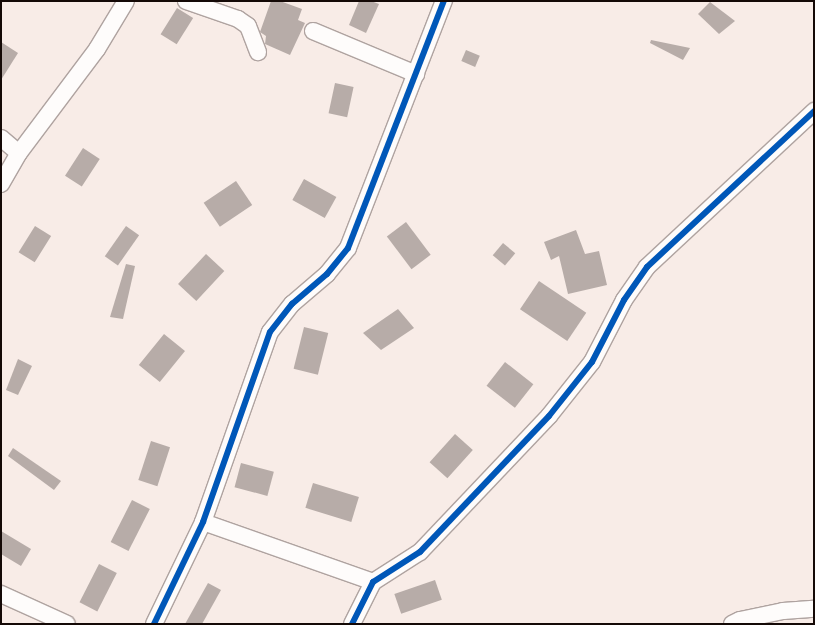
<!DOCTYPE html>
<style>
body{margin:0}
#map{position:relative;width:815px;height:625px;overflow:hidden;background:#f8ece7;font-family:"Space Grotesk",sans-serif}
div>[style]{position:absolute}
.building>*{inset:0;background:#b7aca8;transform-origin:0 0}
.roads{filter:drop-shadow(1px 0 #afa3a0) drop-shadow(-1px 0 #afa3a0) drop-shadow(0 1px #afa3a0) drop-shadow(0 -1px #afa3a0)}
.street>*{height:16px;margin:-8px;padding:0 8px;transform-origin:8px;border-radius:8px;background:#fefcfb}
.cycleway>*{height:6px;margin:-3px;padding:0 3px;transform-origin:3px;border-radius:3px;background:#0057b8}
span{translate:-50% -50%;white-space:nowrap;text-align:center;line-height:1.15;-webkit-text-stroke:3px #fff;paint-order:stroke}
.frame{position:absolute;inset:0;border:2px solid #140906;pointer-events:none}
</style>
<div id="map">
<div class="building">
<div style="clip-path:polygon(271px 1px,280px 1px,302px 9px,298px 20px,305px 23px,290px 55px,265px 44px,266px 36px,260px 32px)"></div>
<div style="clip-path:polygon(359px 1px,371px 1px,379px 4px,366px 33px,349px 25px)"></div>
<div style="clip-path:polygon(710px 2px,735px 21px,719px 34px,698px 14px)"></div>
<div style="left:177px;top:8px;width:19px;height:31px;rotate:32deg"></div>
<div style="clip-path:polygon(651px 40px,690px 48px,683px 60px,650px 43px)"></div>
<div style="clip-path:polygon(1px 42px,18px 53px,1px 80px)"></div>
<div style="left:466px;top:50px;width:15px;height:12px;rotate:23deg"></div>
<div style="left:335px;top:83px;width:19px;height:31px;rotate:12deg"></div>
<div style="left:83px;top:148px;width:20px;height:33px;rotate:33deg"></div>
<div style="left:304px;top:179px;width:37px;height:24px;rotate:29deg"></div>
<div style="left:236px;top:181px;width:29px;height:39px;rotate:56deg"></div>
<div style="left:406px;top:222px;width:41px;height:24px;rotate:53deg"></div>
<div style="left:35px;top:226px;width:19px;height:31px;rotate:32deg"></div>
<div style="left:126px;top:226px;width:16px;height:37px;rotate:35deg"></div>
<div style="clip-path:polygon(576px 230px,585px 254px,599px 251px,607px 285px,568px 294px,559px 256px,551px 260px,544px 242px)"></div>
<div style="left:503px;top:243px;width:16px;height:16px;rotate:40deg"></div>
<div style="left:206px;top:254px;width:25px;height:41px;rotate:43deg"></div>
<div style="clip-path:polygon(126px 264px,135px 266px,123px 319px,110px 317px)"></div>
<div style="left:539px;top:281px;width:57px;height:34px;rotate:34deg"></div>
<div style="clip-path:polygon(398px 309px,414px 328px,381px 350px,363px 333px)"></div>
<div style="left:304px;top:327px;width:25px;height:43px;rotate:14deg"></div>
<div style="left:164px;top:334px;width:27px;height:40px;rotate:39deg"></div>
<div style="clip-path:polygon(18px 359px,32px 366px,18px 395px,6px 390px)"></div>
<div style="left:505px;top:362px;width:36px;height:30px;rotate:38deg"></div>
<div style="left:455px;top:434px;width:24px;height:38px;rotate:42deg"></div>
<div style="left:151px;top:441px;width:20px;height:41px;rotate:18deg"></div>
<div style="clip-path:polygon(13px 448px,61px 481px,54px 490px,8px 456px)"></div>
<div style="left:241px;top:463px;width:34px;height:25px;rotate:15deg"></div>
<div style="left:313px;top:483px;width:48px;height:26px;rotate:17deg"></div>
<div style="left:132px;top:500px;width:20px;height:47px;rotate:27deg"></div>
<div style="clip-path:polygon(1px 531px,31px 549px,21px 566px,1px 554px)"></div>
<div style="left:99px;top:564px;width:20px;height:43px;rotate:27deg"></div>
<div style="left:435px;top:580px;width:21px;height:43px;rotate:71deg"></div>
<div style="clip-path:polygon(208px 583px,221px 590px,202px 624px,185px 624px)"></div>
</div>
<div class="roads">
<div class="street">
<div style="left:186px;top:1px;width:55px;rotate:19.1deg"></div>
<div style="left:238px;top:19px;width:12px;rotate:35deg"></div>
<div style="left:248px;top:26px;width:28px;rotate:69deg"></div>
<div style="left:313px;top:31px;width:112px;rotate:22.7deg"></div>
<div style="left:1px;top:138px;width:23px;rotate:40deg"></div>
<div style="left:1px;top:184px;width:36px;rotate:-60deg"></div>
<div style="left:19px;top:153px;width:130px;rotate:-53.1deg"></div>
<div style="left:97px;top:49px;width:56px;rotate:-58.9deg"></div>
<div style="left:203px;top:522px;width:180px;rotate:19.4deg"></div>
<div style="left:1px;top:594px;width:72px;rotate:24.4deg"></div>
<div style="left:154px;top:624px;width:113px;rotate:-64.3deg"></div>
<div style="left:203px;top:522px;width:201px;rotate:-70.6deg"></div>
<div style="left:270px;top:332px;width:36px;rotate:-52deg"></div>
<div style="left:292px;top:304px;width:46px;rotate:-40.6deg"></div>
<div style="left:327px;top:274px;width:33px;rotate:-51deg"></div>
<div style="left:348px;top:248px;width:265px;rotate:-68.8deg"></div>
<div style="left:352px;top:624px;width:47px;rotate:-63.4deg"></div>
<div style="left:373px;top:582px;width:56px;rotate:-32.6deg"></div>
<div style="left:420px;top:552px;width:187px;rotate:-46.5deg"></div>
<div style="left:549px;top:416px;width:69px;rotate:-51.5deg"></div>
<div style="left:592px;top:362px;width:70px;rotate:-62.7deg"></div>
<div style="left:624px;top:300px;width:40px;rotate:-55.1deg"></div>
<div style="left:647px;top:267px;width:229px;rotate:-43deg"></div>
<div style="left:732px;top:624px;width:9px;rotate:-27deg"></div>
<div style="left:740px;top:620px;width:44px;rotate:-11.8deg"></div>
<div style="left:783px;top:611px;width:31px;rotate:-4deg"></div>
</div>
</div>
<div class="cycleway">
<div style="left:154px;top:624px;width:113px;rotate:-64.3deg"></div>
<div style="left:203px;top:522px;width:201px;rotate:-70.6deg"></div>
<div style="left:270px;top:332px;width:36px;rotate:-52deg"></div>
<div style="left:292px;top:304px;width:46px;rotate:-40.6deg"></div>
<div style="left:327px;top:274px;width:33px;rotate:-51deg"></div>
<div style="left:348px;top:248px;width:265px;rotate:-68.8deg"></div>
<div style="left:352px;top:624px;width:47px;rotate:-63.4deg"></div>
<div style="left:373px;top:582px;width:56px;rotate:-32.6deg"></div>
<div style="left:420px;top:552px;width:187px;rotate:-46.5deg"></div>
<div style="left:549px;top:416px;width:69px;rotate:-51.5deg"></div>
<div style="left:592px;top:362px;width:70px;rotate:-62.7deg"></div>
<div style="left:624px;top:300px;width:40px;rotate:-55.1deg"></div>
<div style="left:647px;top:267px;width:229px;rotate:-43deg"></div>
</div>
<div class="frame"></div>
</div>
